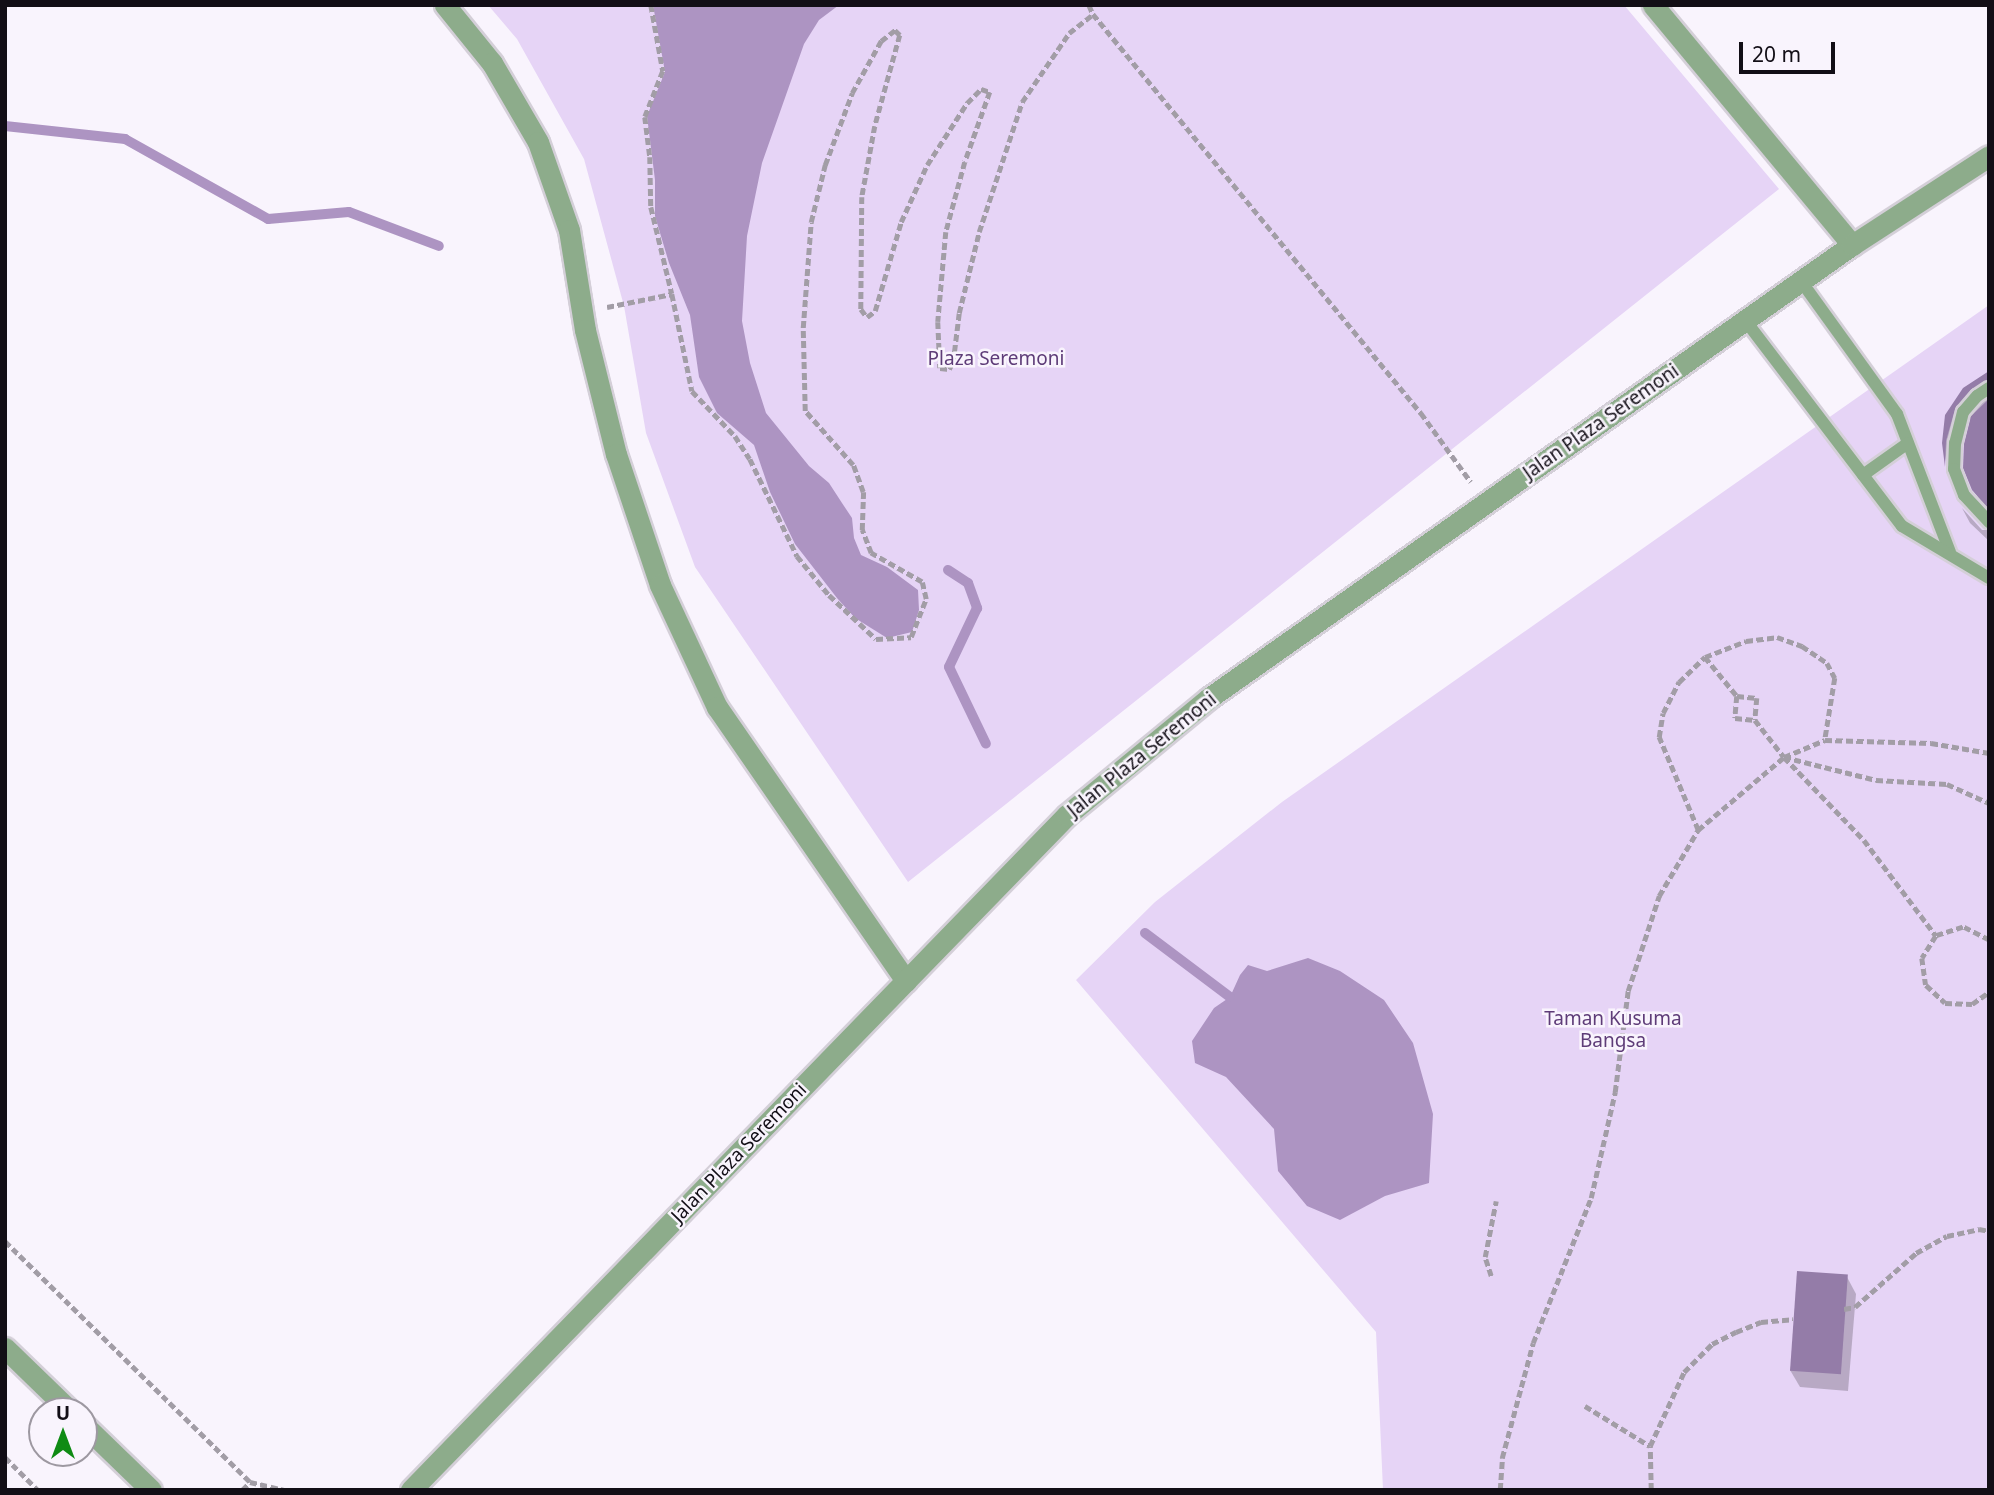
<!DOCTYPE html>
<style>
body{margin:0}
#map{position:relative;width:1994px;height:1495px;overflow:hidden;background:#f9f4fd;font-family:"Noto Sans",sans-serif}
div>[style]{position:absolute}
.green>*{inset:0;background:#e6d4f6}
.water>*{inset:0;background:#ad94c2}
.shadow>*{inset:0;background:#0003}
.stream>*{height:10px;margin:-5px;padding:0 5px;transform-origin:5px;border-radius:5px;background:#ad94c2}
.building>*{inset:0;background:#947ca8;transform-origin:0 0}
.path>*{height:4.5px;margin-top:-2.25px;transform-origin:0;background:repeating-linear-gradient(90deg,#a29da6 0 7px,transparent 0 10.5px)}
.roads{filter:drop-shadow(2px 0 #d4cfd8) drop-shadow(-2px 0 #d4cfd8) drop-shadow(0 2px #d4cfd8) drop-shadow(0 -2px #d4cfd8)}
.service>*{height:12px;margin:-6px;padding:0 6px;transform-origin:6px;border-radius:6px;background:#8dac8b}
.minor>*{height:21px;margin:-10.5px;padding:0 10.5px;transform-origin:10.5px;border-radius:10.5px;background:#8dac8b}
.tertiary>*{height:21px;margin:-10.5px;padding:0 10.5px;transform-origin:10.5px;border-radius:10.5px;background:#8dac8b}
span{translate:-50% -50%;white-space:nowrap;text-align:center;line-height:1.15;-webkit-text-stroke:5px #f9f4fd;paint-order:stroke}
.park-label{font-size:19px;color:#5e3c78}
.street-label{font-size:19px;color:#120e16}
.frame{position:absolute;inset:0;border:7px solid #120e16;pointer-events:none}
.north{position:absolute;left:28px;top:1397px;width:70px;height:70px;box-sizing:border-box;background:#f9f4fd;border:2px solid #9d98a1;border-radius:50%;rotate:0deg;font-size:19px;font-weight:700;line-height:28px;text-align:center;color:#120e16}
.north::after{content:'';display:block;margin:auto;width:24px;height:32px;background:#0f8b14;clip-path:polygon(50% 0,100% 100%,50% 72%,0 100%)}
.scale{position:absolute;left:1739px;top:42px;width:96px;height:32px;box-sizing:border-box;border:4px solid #120e16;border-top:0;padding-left:9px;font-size:21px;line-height:24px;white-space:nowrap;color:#120e16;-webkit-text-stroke:5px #f9f4fd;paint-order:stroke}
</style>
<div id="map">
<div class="green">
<div style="clip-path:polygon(488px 5px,1624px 5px,1779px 189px,908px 882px,695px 567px,646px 433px,624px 306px,584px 159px,517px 39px)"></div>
<div style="clip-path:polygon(1989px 305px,1989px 1490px,1383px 1490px,1376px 1332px,1076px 980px,1155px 902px,1282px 802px)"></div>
</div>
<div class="water">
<div style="clip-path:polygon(653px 5px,839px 5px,819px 20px,804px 44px,762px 163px,747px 236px,742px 321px,750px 363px,766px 413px,809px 466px,829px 483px,842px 503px,852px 518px,854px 538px,861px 555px,887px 567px,918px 590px,919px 610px,912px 632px,887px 638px,855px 618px,837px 598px,795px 544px,770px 492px,754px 445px,717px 413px,699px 377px,690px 315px,669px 263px,655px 216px,655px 180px,647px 116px,665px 72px)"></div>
<div style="clip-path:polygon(1308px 958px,1340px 971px,1384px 1000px,1413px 1043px,1433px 1114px,1429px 1183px,1385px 1196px,1340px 1220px,1307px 1206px,1278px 1171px,1274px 1129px,1226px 1077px,1195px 1063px,1192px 1041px,1214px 1008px,1230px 997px,1240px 975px,1248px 965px,1267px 971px)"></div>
</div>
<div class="shadow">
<div style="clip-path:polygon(1989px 373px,1989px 513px,1973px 490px,1973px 416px,1965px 424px,1955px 459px,1954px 480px,1947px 467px,1943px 443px,1947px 416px,1965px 389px)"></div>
<div style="clip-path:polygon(1962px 508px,1982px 530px,1989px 530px,1989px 541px,1970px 523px)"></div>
<div style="clip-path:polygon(1847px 1277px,1856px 1294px,1848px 1391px,1800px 1387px,1790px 1370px)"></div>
</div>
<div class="stream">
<div style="left:5px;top:126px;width:121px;rotate:6.2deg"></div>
<div style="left:125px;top:139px;width:164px;rotate:29.2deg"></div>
<div style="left:268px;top:219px;width:81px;rotate:-4.9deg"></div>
<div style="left:349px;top:212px;width:96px;rotate:20.7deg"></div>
<div style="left:948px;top:570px;width:24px;rotate:33deg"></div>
<div style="left:968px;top:583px;width:27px;rotate:70deg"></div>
<div style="left:977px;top:608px;width:65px;rotate:115.4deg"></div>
<div style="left:949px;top:667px;width:85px;rotate:64.3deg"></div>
<div style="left:1145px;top:933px;width:106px;rotate:37deg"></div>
</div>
<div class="building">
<div style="clip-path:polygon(1989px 371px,1989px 379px,1971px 390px,1955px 409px,1946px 441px,1945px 467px,1942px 443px,1945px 415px,1963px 388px)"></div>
<div style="clip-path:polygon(1989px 399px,1989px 509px,1972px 490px,1963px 468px,1964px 444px,1971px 416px)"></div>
<div style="left:1797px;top:1271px;width:51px;height:100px;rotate:4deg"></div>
</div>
<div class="path">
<div style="left:651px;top:5px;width:67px;rotate:79.7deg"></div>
<div style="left:663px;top:71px;width:49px;rotate:111.4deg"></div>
<div style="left:645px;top:117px;width:40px;rotate:82.9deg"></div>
<div style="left:650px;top:157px;width:50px;rotate:88.9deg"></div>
<div style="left:651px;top:207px;width:89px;rotate:76.4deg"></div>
<div style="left:1089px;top:5px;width:10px;rotate:66deg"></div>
<div style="left:1093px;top:14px;width:517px;rotate:50.58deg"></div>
<div style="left:1421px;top:413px;width:85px;rotate:54.1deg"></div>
<div style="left:607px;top:307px;width:66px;rotate:-11.3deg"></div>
<div style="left:672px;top:294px;width:99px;rotate:78.3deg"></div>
<div style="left:692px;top:391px;width:62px;rotate:46.3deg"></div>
<div style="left:735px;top:436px;width:27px;rotate:57deg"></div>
<div style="left:750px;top:459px;width:108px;rotate:64.1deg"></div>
<div style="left:797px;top:556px;width:50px;rotate:50.6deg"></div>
<div style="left:829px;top:595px;width:64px;rotate:43.1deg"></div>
<div style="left:876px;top:639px;width:35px;rotate:-3deg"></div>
<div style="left:911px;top:637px;width:41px;rotate:-68.5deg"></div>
<div style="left:926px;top:599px;width:17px;rotate:-103deg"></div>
<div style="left:922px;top:582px;width:59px;rotate:-150.4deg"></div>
<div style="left:871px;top:553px;width:25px;rotate:-111deg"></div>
<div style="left:862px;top:530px;width:38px;rotate:-88deg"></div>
<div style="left:863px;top:492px;width:29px;rotate:-110deg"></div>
<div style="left:853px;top:465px;width:72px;rotate:-131.6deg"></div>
<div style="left:805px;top:411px;width:83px;rotate:-91.4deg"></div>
<div style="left:803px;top:328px;width:106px;rotate:-85.7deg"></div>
<div style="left:811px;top:222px;width:59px;rotate:-76.2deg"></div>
<div style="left:825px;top:165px;width:77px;rotate:-69.4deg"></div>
<div style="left:852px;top:93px;width:60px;rotate:-60.9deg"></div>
<div style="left:881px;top:41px;width:18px;rotate:-38deg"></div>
<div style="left:895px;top:30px;width:7px;rotate:45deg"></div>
<div style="left:900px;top:35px;width:94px;rotate:105.4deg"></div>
<div style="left:875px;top:126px;width:72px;rotate:100.4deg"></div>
<div style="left:862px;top:197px;width:112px;rotate:90.5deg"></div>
<div style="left:861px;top:309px;width:10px;rotate:53deg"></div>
<div style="left:867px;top:317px;width:10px;rotate:-37deg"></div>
<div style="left:875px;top:311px;width:93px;rotate:-73.7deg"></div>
<div style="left:901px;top:222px;width:63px;rotate:-65.5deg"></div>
<div style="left:927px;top:165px;width:74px;rotate:-57.2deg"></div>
<div style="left:967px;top:103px;width:20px;rotate:-45deg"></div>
<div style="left:981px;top:89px;width:9px;rotate:18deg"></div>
<div style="left:990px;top:92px;width:74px;rotate:109.7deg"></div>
<div style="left:965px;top:162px;width:73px;rotate:105.2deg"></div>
<div style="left:946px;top:232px;width:90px;rotate:95.1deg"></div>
<div style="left:938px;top:322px;width:46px;rotate:87.5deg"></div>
<div style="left:940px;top:368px;width:9px;rotate:6deg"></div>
<div style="left:949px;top:369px;width:8px;rotate:-60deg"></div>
<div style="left:953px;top:362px;width:49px;rotate:-83deg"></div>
<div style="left:959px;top:313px;width:83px;rotate:-76.1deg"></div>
<div style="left:979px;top:232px;width:137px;rotate:-71.7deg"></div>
<div style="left:1022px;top:102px;width:83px;rotate:-55.7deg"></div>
<div style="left:1069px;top:33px;width:31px;rotate:-38deg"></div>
<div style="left:1705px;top:657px;width:50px;rotate:50.6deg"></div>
<div style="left:1737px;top:696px;width:22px;rotate:95deg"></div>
<div style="left:1735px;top:718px;width:20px;rotate:6deg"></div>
<div style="left:1737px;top:696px;width:20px;rotate:6deg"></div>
<div style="left:1757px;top:698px;width:22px;rotate:95deg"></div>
<div style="left:1755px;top:720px;width:47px;rotate:51.9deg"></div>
<div style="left:1784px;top:757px;width:115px;rotate:46.1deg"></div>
<div style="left:1864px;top:840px;width:120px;rotate:53.1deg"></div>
<div style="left:1784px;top:757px;width:95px;rotate:14deg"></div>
<div style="left:1876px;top:780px;width:71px;rotate:3.2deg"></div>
<div style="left:1947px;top:784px;width:46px;rotate:24.3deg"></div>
<div style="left:1698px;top:830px;width:101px;rotate:-112.8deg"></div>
<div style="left:1659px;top:737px;width:24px;rotate:-81deg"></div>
<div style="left:1663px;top:713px;width:35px;rotate:-63deg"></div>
<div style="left:1679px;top:682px;width:36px;rotate:-44deg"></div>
<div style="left:1705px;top:657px;width:44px;rotate:-21.3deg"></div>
<div style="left:1746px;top:641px;width:31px;rotate:-7deg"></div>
<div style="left:1777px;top:637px;width:27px;rotate:20deg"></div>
<div style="left:1802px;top:646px;width:30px;rotate:34deg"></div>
<div style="left:1827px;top:663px;width:17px;rotate:62deg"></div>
<div style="left:1835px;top:678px;width:63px;rotate:99.2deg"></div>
<div style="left:1989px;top:940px;width:29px;rotate:-153deg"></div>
<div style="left:1963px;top:927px;width:28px;rotate:162deg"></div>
<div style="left:1936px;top:936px;width:26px;rotate:122deg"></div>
<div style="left:1922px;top:958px;width:27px;rotate:82deg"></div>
<div style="left:1926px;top:985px;width:26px;rotate:43deg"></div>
<div style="left:1945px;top:1003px;width:27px;rotate:2deg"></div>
<div style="left:1972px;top:1004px;width:21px;rotate:-35deg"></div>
<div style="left:5px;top:1241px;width:344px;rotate:44.5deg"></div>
<div style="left:1491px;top:1276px;width:20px;rotate:-108deg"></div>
<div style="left:1485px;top:1257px;width:57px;rotate:-78.9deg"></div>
<div style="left:1844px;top:1309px;width:11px;rotate:-10deg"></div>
<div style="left:1855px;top:1307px;width:81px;rotate:-41.5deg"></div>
<div style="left:1916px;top:1253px;width:35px;rotate:-29deg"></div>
<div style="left:1947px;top:1236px;width:33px;rotate:-12deg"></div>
<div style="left:1979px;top:1229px;width:10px;rotate:11deg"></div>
<div style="left:1585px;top:1406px;width:76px;rotate:31.6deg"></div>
<div style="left:5px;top:1457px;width:47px;rotate:45deg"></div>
<div style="left:242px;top:1490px;width:11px;rotate:-45deg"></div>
<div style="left:250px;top:1482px;width:36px;rotate:13deg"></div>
<div style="left:1500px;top:1490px;width:32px;rotate:-86deg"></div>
<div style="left:1502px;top:1458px;width:119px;rotate:-74.9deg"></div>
<div style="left:1533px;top:1343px;width:156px;rotate:-68.2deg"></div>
<div style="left:1591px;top:1198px;width:109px;rotate:-77.2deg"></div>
<div style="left:1615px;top:1092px;width:102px;rotate:-82.7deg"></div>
<div style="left:1628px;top:991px;width:100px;rotate:-71.9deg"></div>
<div style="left:1659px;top:896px;width:77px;rotate:-59.4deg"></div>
<div style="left:1698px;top:830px;width:113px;rotate:-40.3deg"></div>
<div style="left:1784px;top:757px;width:44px;rotate:-22.5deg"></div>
<div style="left:1825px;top:740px;width:106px;rotate:1.6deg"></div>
<div style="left:1931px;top:743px;width:59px;rotate:9.8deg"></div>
<div style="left:1651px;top:1490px;width:44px;rotate:-91.3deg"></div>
<div style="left:1650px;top:1446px;width:81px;rotate:-65.3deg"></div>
<div style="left:1684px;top:1372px;width:40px;rotate:-45deg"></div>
<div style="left:1712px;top:1344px;width:27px;rotate:-27deg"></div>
<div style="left:1736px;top:1332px;width:27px;rotate:-22deg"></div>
<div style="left:1761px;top:1322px;width:32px;rotate:-5deg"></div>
</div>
<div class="roads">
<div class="service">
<div style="left:1801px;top:281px;width:164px;rotate:54.2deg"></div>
<div style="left:1897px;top:414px;width:148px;rotate:69deg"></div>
<div style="left:1745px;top:320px;width:259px;rotate:52.7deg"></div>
<div style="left:1902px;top:526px;width:101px;rotate:30.9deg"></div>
<div style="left:1989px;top:388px;width:14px;rotate:146deg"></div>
<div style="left:1977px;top:396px;width:21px;rotate:131deg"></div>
<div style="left:1963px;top:412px;width:32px;rotate:104deg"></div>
<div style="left:1955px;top:443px;width:26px;rotate:92deg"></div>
<div style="left:1954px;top:469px;width:28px;rotate:69deg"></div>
<div style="left:1964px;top:495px;width:37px;rotate:47deg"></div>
<div style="left:1863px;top:475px;width:55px;rotate:-35.4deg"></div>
</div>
<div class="minor">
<div style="left:445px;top:5px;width:75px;rotate:51deg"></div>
<div style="left:492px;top:63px;width:91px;rotate:59.8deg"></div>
<div style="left:538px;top:142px;width:93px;rotate:70.6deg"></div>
<div style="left:569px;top:230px;width:101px;rotate:80.9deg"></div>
<div style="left:585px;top:330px;width:128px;rotate:76deg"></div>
<div style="left:616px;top:454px;width:138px;rotate:71.4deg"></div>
<div style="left:660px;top:585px;width:135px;rotate:65deg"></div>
<div style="left:717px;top:707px;width:333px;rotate:55.4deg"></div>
<div style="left:1653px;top:5px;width:312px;rotate:50.3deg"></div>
</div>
<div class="tertiary">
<div style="left:5px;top:1348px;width:91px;rotate:44.1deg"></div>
<div style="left:84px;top:1425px;width:93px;rotate:44.1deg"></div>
<div style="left:411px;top:1490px;width:941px;rotate:-45.82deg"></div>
<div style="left:1067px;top:815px;width:184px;rotate:-39.5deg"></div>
<div style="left:1209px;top:698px;width:787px;rotate:-35.17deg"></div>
<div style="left:1852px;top:245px;width:163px;rotate:-33deg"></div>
</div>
</div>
<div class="park-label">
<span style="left:996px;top:359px">Plaza Seremoni</span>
<span style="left:1613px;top:1030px">Taman Kusuma<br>Bangsa</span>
</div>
<div class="street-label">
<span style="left:1601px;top:422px;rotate:-35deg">Jalan Plaza Seremoni</span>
<span style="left:1142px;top:755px;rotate:-39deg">Jalan Plaza Seremoni</span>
<span style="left:739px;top:1153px;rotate:-46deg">Jalan Plaza Seremoni</span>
</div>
<div class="frame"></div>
<div class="north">U</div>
<div class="scale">20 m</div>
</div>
